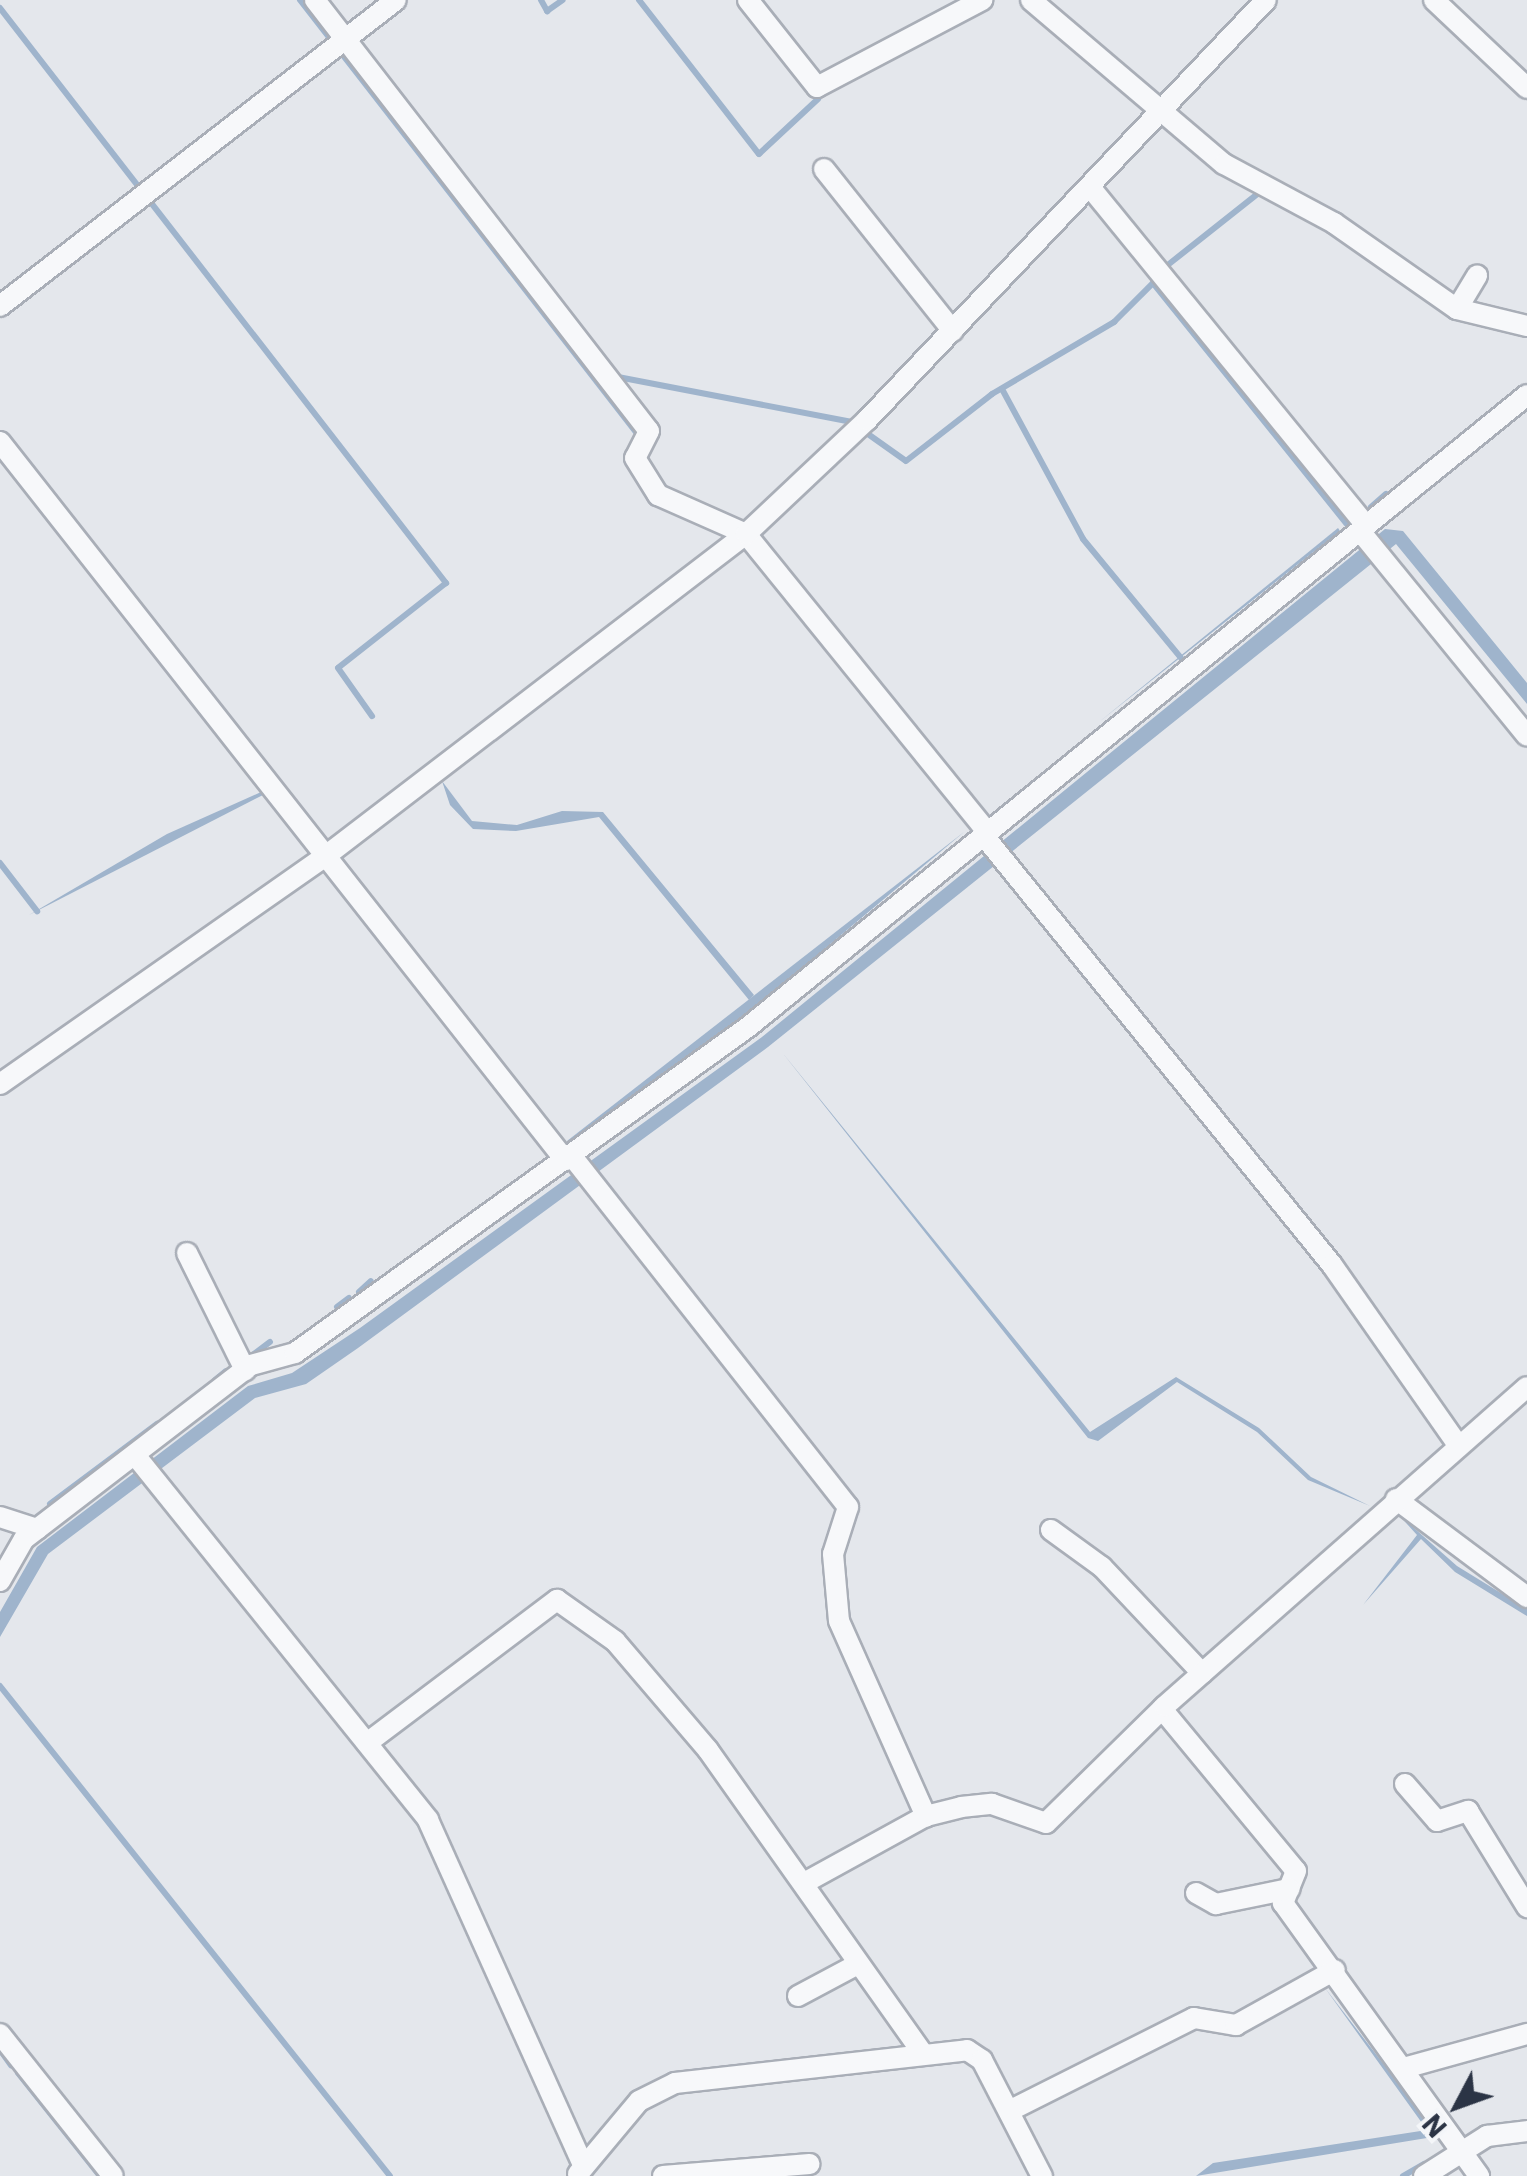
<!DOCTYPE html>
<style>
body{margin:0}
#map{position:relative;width:1527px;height:2176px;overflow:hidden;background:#e4e7ec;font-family:"IBM Plex Sans",sans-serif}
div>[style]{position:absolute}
.water>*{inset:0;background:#9fb4cc}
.stream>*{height:6px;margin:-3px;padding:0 3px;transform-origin:3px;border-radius:3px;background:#9fb4cc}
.roads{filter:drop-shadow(2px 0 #a9aeb7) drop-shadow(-2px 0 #a9aeb7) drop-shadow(0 2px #a9aeb7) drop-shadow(0 -2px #a9aeb7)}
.minor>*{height:20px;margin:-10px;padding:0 10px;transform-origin:10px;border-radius:10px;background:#f7f8fa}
span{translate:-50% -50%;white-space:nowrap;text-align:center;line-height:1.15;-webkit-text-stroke:10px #f4f6f9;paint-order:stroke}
.north{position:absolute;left:1407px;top:2056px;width:100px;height:100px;-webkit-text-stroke:8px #f4f6f9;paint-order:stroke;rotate:229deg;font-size:28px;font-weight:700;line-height:40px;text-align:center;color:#2b3445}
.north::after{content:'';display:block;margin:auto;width:35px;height:45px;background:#2b3445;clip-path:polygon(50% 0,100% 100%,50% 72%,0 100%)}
</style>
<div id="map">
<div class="water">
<div style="clip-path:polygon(1338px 528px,1340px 531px,1099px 722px)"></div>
<div style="clip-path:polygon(1385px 529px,1403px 531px,1470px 613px,1527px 683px,1527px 704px,1396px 544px,768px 1047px,358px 1348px,306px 1384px,255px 1398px,48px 1554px,0 1637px,0 1612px,37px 1547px,248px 1386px,292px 1373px,360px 1328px,762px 1037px)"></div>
<div style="clip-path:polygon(442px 781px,472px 821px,517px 825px,562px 811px,603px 812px,754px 995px,749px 1000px,599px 817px,516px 831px,473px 829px,450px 805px)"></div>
<div style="clip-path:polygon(261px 792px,263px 795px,29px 915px,167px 834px)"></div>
<div style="clip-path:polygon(964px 832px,742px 1018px,570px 1144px,567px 1141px)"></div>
<div style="clip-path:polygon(781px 1051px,1090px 1432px,1176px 1377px,1259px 1428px,1311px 1477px,1370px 1506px,1308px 1480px,1257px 1432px,1177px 1382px,1098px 1441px,1088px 1438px)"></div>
<div style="clip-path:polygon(1397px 1513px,1457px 1566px,1527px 1609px,1527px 1616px,1455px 1572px,1421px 1539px,1363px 1605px,1417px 1535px)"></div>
<div style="clip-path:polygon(1325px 1988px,1439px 2136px,1196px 2176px,1213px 2163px,1427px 2130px)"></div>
</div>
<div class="stream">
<div style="left:300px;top:0;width:547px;rotate:52.13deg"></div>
<div style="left:541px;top:0;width:13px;rotate:61deg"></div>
<div style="left:547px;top:11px;width:19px;rotate:-35deg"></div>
<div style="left:639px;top:0;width:195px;rotate:52.1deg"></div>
<div style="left:759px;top:154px;width:81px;rotate:-43deg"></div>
<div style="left:0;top:8px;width:728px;rotate:52.2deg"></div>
<div style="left:446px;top:583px;width:137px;rotate:141.8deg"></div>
<div style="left:338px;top:668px;width:59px;rotate:54.7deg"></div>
<div style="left:1169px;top:264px;width:117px;rotate:-38.4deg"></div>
<div style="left:618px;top:377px;width:237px;rotate:10.9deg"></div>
<div style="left:851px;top:422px;width:67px;rotate:35.3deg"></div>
<div style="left:906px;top:461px;width:109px;rotate:-37.9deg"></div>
<div style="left:992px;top:394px;width:142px;rotate:-30.5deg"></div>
<div style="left:1114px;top:322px;width:55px;rotate:-45deg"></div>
<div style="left:1153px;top:283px;width:309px;rotate:51.2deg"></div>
<div style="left:1002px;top:389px;width:170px;rotate:61.6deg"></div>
<div style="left:1083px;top:539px;width:154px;rotate:50.5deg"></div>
<div style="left:1371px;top:507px;width:20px;rotate:-41deg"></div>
<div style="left:0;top:863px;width:61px;rotate:52.4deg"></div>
<div style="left:359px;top:1292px;width:16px;rotate:-43deg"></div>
<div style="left:337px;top:1307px;width:15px;rotate:-37deg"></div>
<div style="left:254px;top:1354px;width:20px;rotate:-37deg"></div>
<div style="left:215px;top:1380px;width:14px;rotate:-39deg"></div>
<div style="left:50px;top:1504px;width:134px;rotate:-36.8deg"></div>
<div style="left:0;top:1686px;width:626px;rotate:51.48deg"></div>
<div style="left:0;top:2050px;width:19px;rotate:54deg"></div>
<div style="left:18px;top:2073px;width:132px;rotate:51.5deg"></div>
<div style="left:1403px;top:2176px;width:24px;rotate:-30deg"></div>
</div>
<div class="roads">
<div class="minor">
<div style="left:315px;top:0;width:545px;rotate:52.23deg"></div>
<div style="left:649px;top:431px;width:30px;rotate:117deg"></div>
<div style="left:635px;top:458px;width:44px;rotate:58.1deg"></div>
<div style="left:658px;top:495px;width:96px;rotate:23.9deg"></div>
<div style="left:746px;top:534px;width:385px;rotate:51deg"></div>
<div style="left:748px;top:0;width:111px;rotate:51.6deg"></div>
<div style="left:817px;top:87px;width:187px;rotate:-27.8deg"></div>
<div style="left:1031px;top:0;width:253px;rotate:40.4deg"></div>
<div style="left:1224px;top:164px;width:125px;rotate:28.2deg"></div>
<div style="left:1334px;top:223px;width:150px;rotate:35deg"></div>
<div style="left:1457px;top:309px;width:72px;rotate:13.7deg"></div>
<div style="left:1434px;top:0;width:128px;rotate:43.4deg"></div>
<div style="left:824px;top:169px;width:207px;rotate:51.5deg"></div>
<div style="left:1090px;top:187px;width:437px;rotate:50.8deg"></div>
<div style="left:0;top:306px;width:500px;rotate:-37.69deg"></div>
<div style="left:1457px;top:309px;width:39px;rotate:-59deg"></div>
<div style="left:0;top:442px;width:914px;rotate:51.8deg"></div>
<div style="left:1360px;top:531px;width:264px;rotate:50.8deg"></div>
<div style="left:984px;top:836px;width:552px;rotate:50.95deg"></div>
<div style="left:1332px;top:1265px;width:220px;rotate:55deg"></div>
<div style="left:0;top:1084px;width:394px;rotate:-35deg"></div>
<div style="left:323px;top:858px;width:533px;rotate:-37.45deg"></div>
<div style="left:746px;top:534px;width:166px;rotate:-43.3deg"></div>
<div style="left:867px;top:420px;width:579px;rotate:-46.47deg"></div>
<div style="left:571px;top:1155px;width:448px;rotate:51.8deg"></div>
<div style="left:848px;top:1507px;width:49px;rotate:107.7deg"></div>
<div style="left:833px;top:1554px;width:67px;rotate:84.9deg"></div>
<div style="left:839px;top:1621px;width:214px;rotate:66deg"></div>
<div style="left:187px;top:1253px;width:131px;rotate:63.6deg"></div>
<div style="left:135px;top:1455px;width:468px;rotate:51.2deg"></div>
<div style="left:428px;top:1820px;width:380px;rotate:65.8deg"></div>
<div style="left:1396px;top:1499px;width:164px;rotate:36.8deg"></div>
<div style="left:0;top:1517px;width:39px;rotate:18deg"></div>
<div style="left:1051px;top:1530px;width:63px;rotate:36deg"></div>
<div style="left:1102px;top:1567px;width:146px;rotate:46.7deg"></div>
<div style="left:0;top:1581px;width:48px;rotate:-60.3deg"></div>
<div style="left:24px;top:1539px;width:286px;rotate:-37.5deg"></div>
<div style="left:251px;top:1365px;width:46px;rotate:-15.3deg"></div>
<div style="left:295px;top:1353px;width:558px;rotate:-35.74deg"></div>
<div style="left:748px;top:1027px;width:1003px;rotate:-39.05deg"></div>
<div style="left:1162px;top:1709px;width:210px;rotate:50.4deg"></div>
<div style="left:1296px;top:1871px;width:35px;rotate:112deg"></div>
<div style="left:1283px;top:1903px;width:336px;rotate:54.3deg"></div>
<div style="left:367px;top:1743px;width:238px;rotate:-37deg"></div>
<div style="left:557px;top:1600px;width:71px;rotate:35.3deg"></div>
<div style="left:615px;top:1641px;width:143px;rotate:49.5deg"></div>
<div style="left:708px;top:1750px;width:369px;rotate:54.7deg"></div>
<div style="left:1405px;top:1784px;width:49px;rotate:49.1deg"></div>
<div style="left:1437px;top:1821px;width:33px;rotate:-18deg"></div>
<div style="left:1468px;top:1811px;width:113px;rotate:58.4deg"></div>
<div style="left:804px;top:1883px;width:139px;rotate:-28.8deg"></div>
<div style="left:926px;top:1816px;width:36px;rotate:-14deg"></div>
<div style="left:961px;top:1807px;width:31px;rotate:-6deg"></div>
<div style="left:992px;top:1804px;width:57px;rotate:19.4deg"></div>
<div style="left:1046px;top:1823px;width:167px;rotate:-44.5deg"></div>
<div style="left:1165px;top:1706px;width:482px;rotate:-41.4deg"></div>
<div style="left:1196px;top:1893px;width:23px;rotate:29deg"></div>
<div style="left:1216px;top:1904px;width:75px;rotate:-11.6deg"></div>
<div style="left:798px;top:1996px;width:68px;rotate:-28.1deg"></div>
<div style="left:0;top:2034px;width:181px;rotate:51.5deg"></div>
<div style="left:1404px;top:2068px;width:128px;rotate:-15.5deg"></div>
<div style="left:1009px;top:2111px;width:207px;rotate:-26.7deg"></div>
<div style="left:1194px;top:2018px;width:43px;rotate:9.5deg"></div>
<div style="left:1236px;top:2025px;width:113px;rotate:-29.1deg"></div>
<div style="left:578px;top:2174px;width:95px;rotate:-50.1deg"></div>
<div style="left:639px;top:2101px;width:40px;rotate:-26.6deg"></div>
<div style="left:675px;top:2083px;width:294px;rotate:-6.4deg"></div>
<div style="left:967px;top:2050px;width:18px;rotate:34deg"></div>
<div style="left:982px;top:2060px;width:131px;rotate:62.7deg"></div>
<div style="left:663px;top:2176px;width:147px;rotate:-4.7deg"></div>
<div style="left:1424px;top:2176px;width:75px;rotate:-32.4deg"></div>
<div style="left:1487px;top:2136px;width:40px;rotate:-7.1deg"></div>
</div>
</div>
<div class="north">N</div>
</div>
